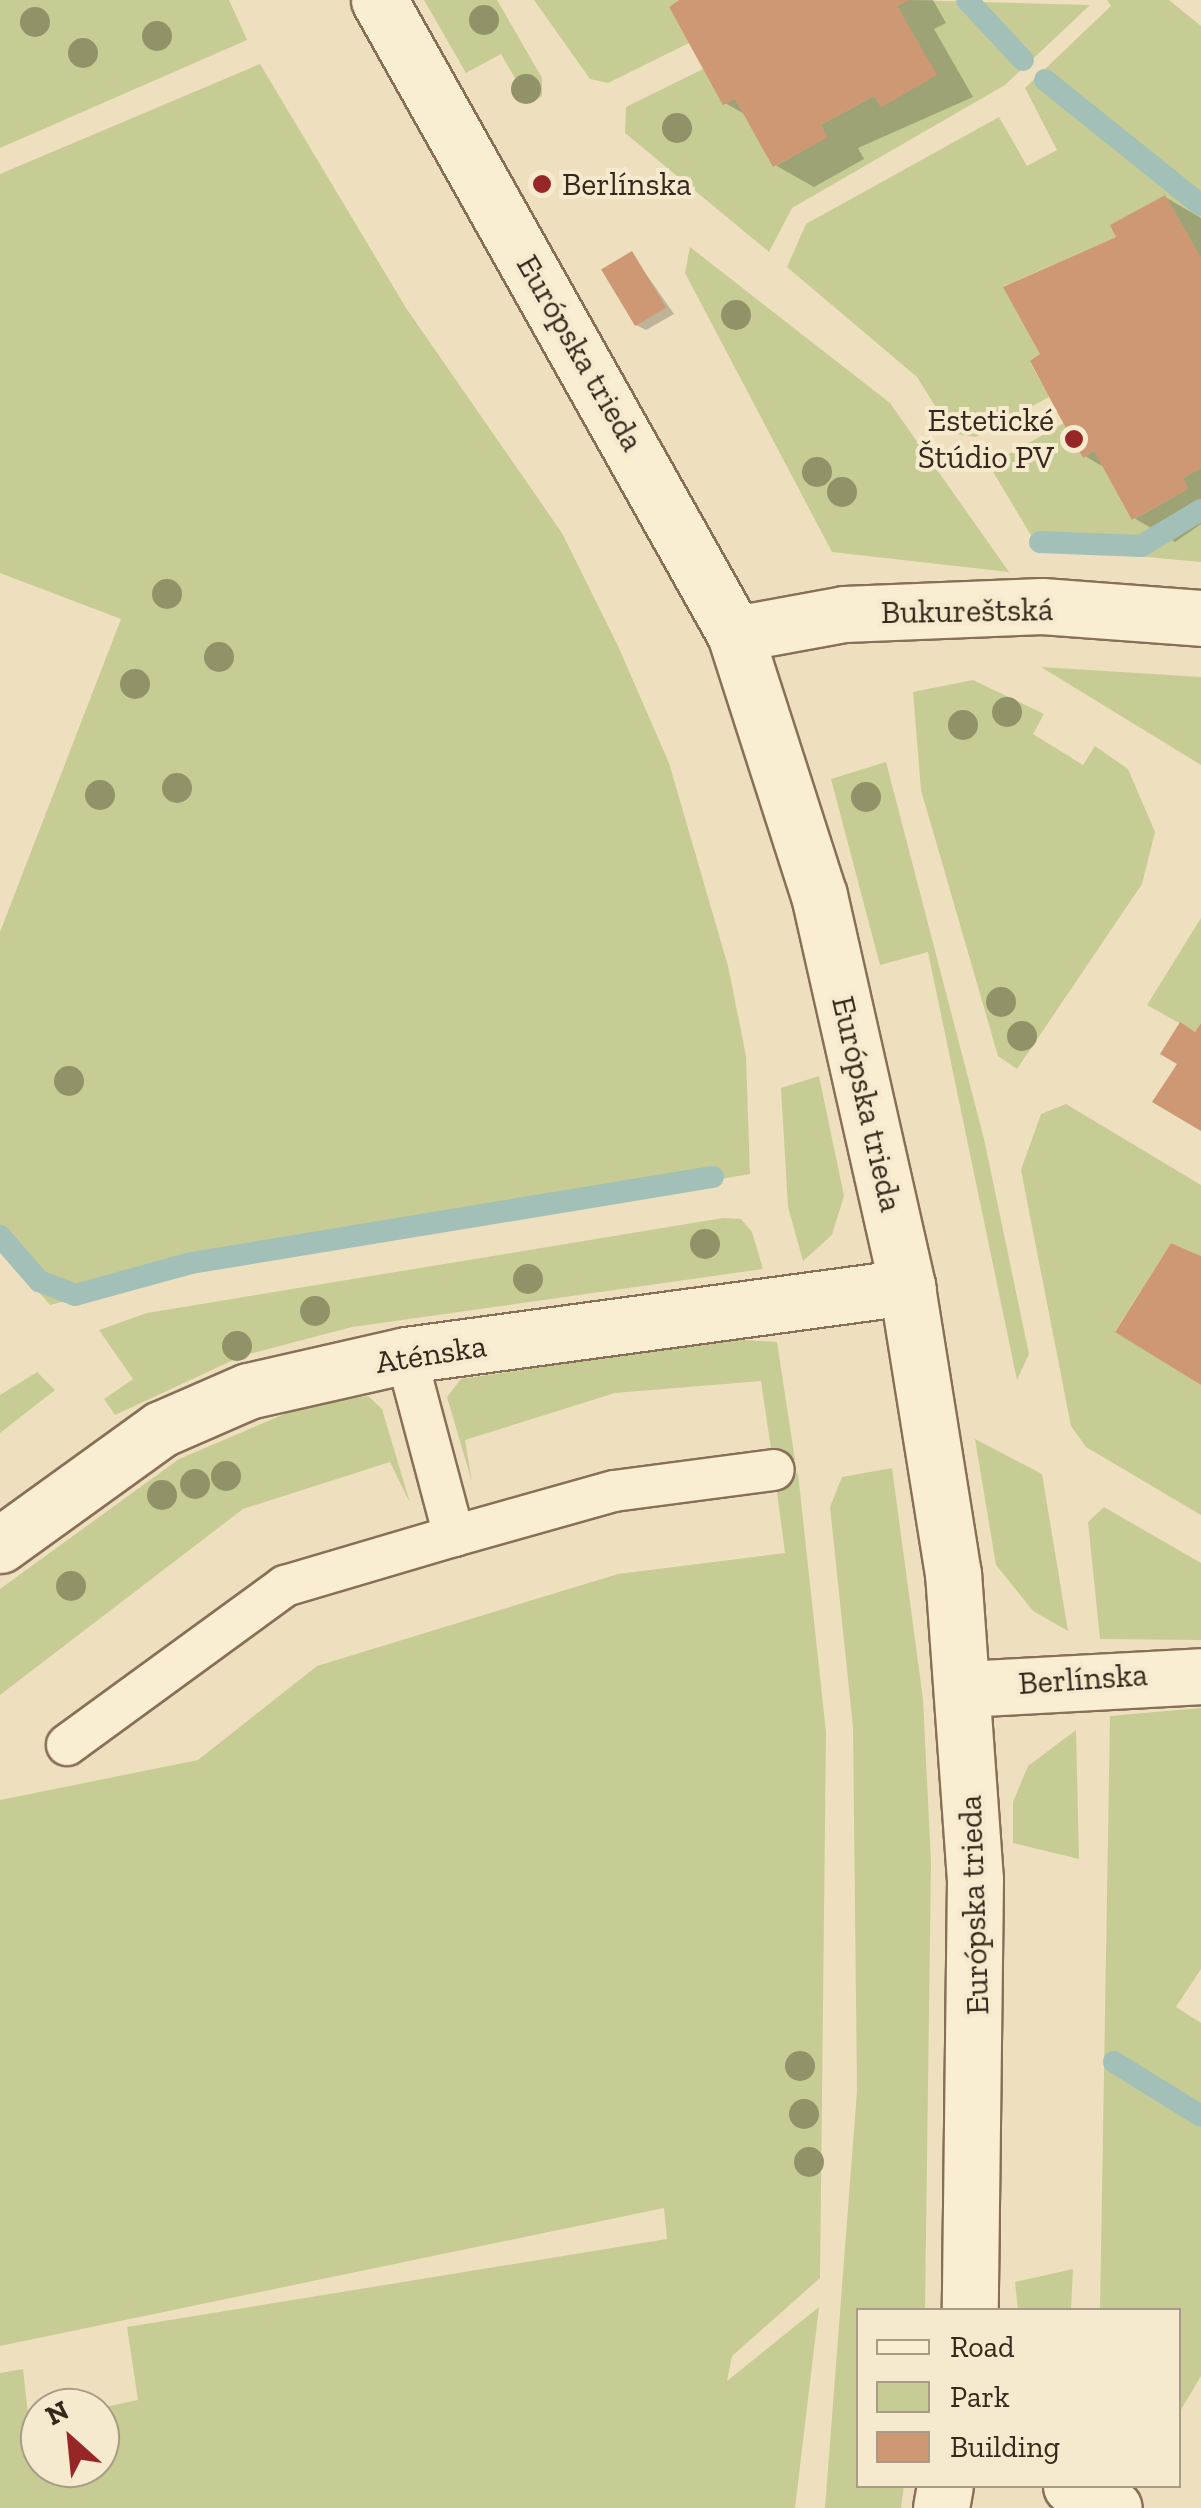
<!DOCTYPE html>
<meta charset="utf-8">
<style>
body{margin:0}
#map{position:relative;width:1201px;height:2508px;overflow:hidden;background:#eee0be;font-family:"Zilla Slab",serif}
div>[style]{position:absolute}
.green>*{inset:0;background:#c6cc93}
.shadow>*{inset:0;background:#0003}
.stream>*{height:22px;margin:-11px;padding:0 11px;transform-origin:11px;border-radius:11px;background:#a2c0b7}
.building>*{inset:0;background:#cd9873;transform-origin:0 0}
.roads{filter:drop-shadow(2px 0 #877057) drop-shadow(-2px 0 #877057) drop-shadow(0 2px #877057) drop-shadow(0 -2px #877057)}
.lane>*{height:40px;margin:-20px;padding:0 20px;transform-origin:20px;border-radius:20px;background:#f9edd2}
.street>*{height:55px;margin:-27.5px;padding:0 27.5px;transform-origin:27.5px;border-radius:27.5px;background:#f9edd2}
.secondary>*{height:55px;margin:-27.5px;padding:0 27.5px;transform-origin:27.5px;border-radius:27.5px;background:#f9edd2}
.trees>*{width:30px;height:30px;margin:-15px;border-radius:50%;background:#929268}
.dots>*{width:28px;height:28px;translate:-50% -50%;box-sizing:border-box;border:5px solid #f6eace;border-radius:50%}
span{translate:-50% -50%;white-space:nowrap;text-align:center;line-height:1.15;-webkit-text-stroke:8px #f6eace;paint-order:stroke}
.poi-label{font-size:32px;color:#36281c}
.left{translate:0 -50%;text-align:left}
.right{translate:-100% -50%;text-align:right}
.street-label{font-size:32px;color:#36281c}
.legend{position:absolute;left:856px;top:2308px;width:325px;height:180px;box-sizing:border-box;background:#f6eace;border:2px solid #a99c87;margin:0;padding:12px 18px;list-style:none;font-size:30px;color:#36281c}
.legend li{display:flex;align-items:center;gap:20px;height:50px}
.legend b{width:50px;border:2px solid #a99c87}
.north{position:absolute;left:20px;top:2388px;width:100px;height:100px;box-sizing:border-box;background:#f6eace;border:2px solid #a99c87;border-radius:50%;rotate:333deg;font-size:28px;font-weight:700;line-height:40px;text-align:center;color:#36281c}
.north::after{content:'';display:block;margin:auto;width:35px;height:45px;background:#972627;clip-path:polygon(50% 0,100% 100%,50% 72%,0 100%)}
</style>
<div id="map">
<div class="green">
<div style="clip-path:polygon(0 0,229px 0,247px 40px,0 148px)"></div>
<div style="clip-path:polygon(424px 0,497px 0,542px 78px,542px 96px,530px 104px,501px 54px,466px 73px)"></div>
<div style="clip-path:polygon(534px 0,679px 0,669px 7px,689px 43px,608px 83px,590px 79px)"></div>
<div style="clip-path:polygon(909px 0,1090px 5px,1005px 85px,792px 208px,769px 252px,625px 133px,626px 107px,703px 69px,735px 99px,774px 167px,827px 137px,821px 125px,874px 96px,881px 107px,936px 75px,897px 6px)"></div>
<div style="clip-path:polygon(1107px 0,1169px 0,1201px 26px,1201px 258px,1165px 195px,1111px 225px,1116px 237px,1004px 286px,1040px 354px,1030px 362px,1049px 397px,976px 437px,952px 433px,917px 377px,787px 267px,806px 224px,999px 117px,1027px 166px,1057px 150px,1025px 88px,1111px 6px)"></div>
<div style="clip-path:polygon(260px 64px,406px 308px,562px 533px,618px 646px,669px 763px,728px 966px,746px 1056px,750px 1174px,193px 1268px,50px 1305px,0 1247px,0 932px,121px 619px,0 573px,0 174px)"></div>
<div style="clip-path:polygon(690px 247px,890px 403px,1009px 572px,832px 552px,685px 273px)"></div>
<div style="clip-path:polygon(1064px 423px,1083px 458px,1094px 451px,1133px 520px,1188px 489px,1183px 478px,1201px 468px,1201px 562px,1038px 547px,989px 465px)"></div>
<div style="clip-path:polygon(1041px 667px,1201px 677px,1201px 765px)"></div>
<div style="clip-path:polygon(973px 680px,1044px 714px,1033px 734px,1083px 765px,1095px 746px,1128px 769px,1155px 832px,1142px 884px,1017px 1069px,998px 1056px,921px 790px,913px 692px)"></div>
<div style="clip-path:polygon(886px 762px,984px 1139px,1029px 1354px,1017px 1380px,928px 952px,880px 965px,831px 779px)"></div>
<div style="clip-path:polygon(1201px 918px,1201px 1023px,1195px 1032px,1147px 1005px)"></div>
<div style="clip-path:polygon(819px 1076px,844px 1196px,832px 1235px,803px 1261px,788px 1207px,781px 1088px)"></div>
<div style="clip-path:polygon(1066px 1104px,1201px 1185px,1201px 1256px,1171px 1243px,1115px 1331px,1201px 1385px,1201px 1515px,1086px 1447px,1071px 1426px,1021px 1170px,1041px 1114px)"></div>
<div style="clip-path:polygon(723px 1218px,741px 1219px,752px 1232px,763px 1269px,352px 1327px,242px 1356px,115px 1415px,104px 1399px,133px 1379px,99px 1330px,147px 1313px)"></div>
<div style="clip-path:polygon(728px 1339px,777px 1342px,795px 1460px,773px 1463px,761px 1381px,615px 1393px,465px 1440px,472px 1482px,447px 1397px,461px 1379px)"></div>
<div style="clip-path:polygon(37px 1372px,55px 1390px,0 1433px,0 1395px)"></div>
<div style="clip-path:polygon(368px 1396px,382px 1409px,410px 1503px,390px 1462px,243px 1509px,0 1695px,0 1589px,179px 1459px,301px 1407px)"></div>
<div style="clip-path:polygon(975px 1439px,1042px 1474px,1068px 1631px,1033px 1611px,996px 1565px)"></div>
<div style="clip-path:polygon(892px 1468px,923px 1699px,931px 1862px,925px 2310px,858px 2310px,858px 2486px,904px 2486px,901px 2508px,825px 2508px,857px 2091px,853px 1727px,830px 1507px,842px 1477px)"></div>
<div style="clip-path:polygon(798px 1473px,826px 1732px,820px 2278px,732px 2356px,727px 2381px,819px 2307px,795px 2508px,0 2508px,0 2373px,23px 2369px,29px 2423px,40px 2421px,40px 2468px,100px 2468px,100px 2408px,138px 2400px,127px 2327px,667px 2239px,664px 2208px,0 2346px,0 1800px,198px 1760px,317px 1666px,618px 1574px,785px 1553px,775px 1477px)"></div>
<div style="clip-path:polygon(1104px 1507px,1201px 1563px,1201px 1640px,1100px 1639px,1088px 1522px)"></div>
<div style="clip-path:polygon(1201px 1708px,1201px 1969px,1176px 2007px,1201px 2023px,1201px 2376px,1179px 2413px,1178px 2310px,1100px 2310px,1110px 1716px)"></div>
<div style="clip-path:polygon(1076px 1730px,1079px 1859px,1013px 1843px,1013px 1802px,1028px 1766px)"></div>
<div style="clip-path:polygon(1073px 2269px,1071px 2310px,1018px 2310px,1015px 2282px)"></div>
</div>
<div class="shadow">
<div style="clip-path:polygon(682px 0,933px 0,946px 23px,934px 29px,973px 97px,858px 148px,864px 159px,814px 187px,775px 165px,748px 116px,725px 103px)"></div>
<div style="clip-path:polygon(1165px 197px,1201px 218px,1201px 524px,1175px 542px,1134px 518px,1107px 469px,1085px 456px,1044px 355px,1120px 238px)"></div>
<div style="clip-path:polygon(632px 254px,674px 314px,646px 330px,636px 325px)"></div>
</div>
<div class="stream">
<div style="left:967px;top:0;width:82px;rotate:47deg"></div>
<div style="left:1045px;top:80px;width:200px;rotate:38.7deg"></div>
<div style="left:1040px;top:542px;width:101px;rotate:2.3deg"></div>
<div style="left:1141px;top:546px;width:70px;rotate:-31deg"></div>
<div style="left:0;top:1236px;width:60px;rotate:49.1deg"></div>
<div style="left:39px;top:1281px;width:39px;rotate:21deg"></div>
<div style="left:75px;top:1295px;width:120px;rotate:-15.4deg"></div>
<div style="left:191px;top:1263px;width:529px;rotate:-9.36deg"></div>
<div style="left:1114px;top:2062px;width:102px;rotate:31.8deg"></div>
</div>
<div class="building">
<div style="clip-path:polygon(679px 0,910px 0,897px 6px,937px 75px,881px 107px,874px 96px,821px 125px,828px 137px,773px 167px,735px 99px,723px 105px,697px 58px,669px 7px)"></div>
<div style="clip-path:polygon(1165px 195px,1201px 258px,1201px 468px,1183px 478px,1188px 489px,1132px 520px,1094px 451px,1083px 458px,1056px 410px,1030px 361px,1040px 354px,1003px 287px,1116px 237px,1110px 225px)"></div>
<div style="left:632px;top:251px;width:66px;height:36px;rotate:59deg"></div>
<div style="clip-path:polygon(1180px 1022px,1195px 1032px,1201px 1023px,1201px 1131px,1152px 1102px,1177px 1064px,1160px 1054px)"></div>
<div style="clip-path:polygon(1171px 1243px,1201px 1256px,1201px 1385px,1115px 1332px)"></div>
</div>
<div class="roads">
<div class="lane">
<div style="left:454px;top:1536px;width:166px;rotate:-15.7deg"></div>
<div style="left:614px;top:1491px;width:161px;rotate:-7.5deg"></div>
<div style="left:67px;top:1745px;width:270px;rotate:-36.1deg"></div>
<div style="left:285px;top:1586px;width:176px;rotate:-16.5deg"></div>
<div style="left:454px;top:1536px;width:187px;rotate:-104.9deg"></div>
</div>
<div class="street">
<div style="left:735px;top:634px;width:111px;rotate:-10.4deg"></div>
<div style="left:844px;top:614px;width:198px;rotate:-2.3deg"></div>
<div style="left:1042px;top:606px;width:159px;rotate:4.3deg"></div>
<div style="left:0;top:1545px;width:198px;rotate:-35.8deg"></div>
<div style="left:161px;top:1429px;width:95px;rotate:-23.6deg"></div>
<div style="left:248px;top:1391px;width:162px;rotate:-12.8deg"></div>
<div style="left:406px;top:1355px;width:506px;rotate:-7.73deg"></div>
<div style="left:964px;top:1689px;width:237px;rotate:-3.1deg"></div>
<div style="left:1071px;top:2486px;width:48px;rotate:27.1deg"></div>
</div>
<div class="secondary">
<div style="left:379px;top:0;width:727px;rotate:60.69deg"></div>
<div style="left:735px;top:634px;width:274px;rotate:72.2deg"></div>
<div style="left:819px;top:895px;width:402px;rotate:77.3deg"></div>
<div style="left:907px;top:1287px;width:290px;rotate:80.9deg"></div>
<div style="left:953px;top:1573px;width:307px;rotate:85.9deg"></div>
<div style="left:975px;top:1879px;width:431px;rotate:90.7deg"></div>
<div style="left:941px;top:2508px;width:22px;rotate:-80deg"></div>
</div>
</div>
<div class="trees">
<div style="left:484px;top:20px"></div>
<div style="left:35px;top:22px"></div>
<div style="left:157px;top:36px"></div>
<div style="left:83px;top:53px"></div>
<div style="left:526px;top:89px"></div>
<div style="left:677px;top:128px"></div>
<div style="left:736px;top:315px"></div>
<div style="left:817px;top:472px"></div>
<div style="left:842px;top:492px"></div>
<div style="left:167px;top:594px"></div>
<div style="left:219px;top:657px"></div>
<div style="left:135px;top:684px"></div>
<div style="left:1007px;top:712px"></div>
<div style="left:963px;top:725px"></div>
<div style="left:177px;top:788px"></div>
<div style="left:100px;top:795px"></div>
<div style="left:866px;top:797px"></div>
<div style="left:1001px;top:1002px"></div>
<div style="left:1022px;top:1036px"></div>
<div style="left:69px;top:1081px"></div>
<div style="left:705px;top:1244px"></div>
<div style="left:528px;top:1279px"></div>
<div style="left:315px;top:1311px"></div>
<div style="left:237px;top:1346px"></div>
<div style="left:226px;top:1476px"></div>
<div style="left:195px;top:1484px"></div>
<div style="left:162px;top:1495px"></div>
<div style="left:71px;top:1586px"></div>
<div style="left:800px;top:2066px"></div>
<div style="left:804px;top:2114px"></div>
<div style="left:809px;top:2162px"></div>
</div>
<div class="dots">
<div style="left:542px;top:184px;background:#972627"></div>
<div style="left:1074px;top:439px;background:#972627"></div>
</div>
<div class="poi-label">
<span class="left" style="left:562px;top:184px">Berlínska</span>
<span class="right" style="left:1054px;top:439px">Estetické<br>Štúdio PV</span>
</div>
<div class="street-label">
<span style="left:580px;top:353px;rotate:60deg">Európska trieda</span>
<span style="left:967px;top:611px;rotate:-1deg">Bukureštská</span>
<span style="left:867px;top:1104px;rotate:77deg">Európska trieda</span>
<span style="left:431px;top:1354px;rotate:-9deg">Aténska</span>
<span style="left:1083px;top:1679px;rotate:-4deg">Berlínska</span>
<span style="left:974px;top:1905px;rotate:-92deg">Európska trieda</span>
</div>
<ul class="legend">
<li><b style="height:12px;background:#f9edd2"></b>Road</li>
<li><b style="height:28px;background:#c6cc93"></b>Park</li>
<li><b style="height:28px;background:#cd9873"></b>Building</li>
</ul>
<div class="north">N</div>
</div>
